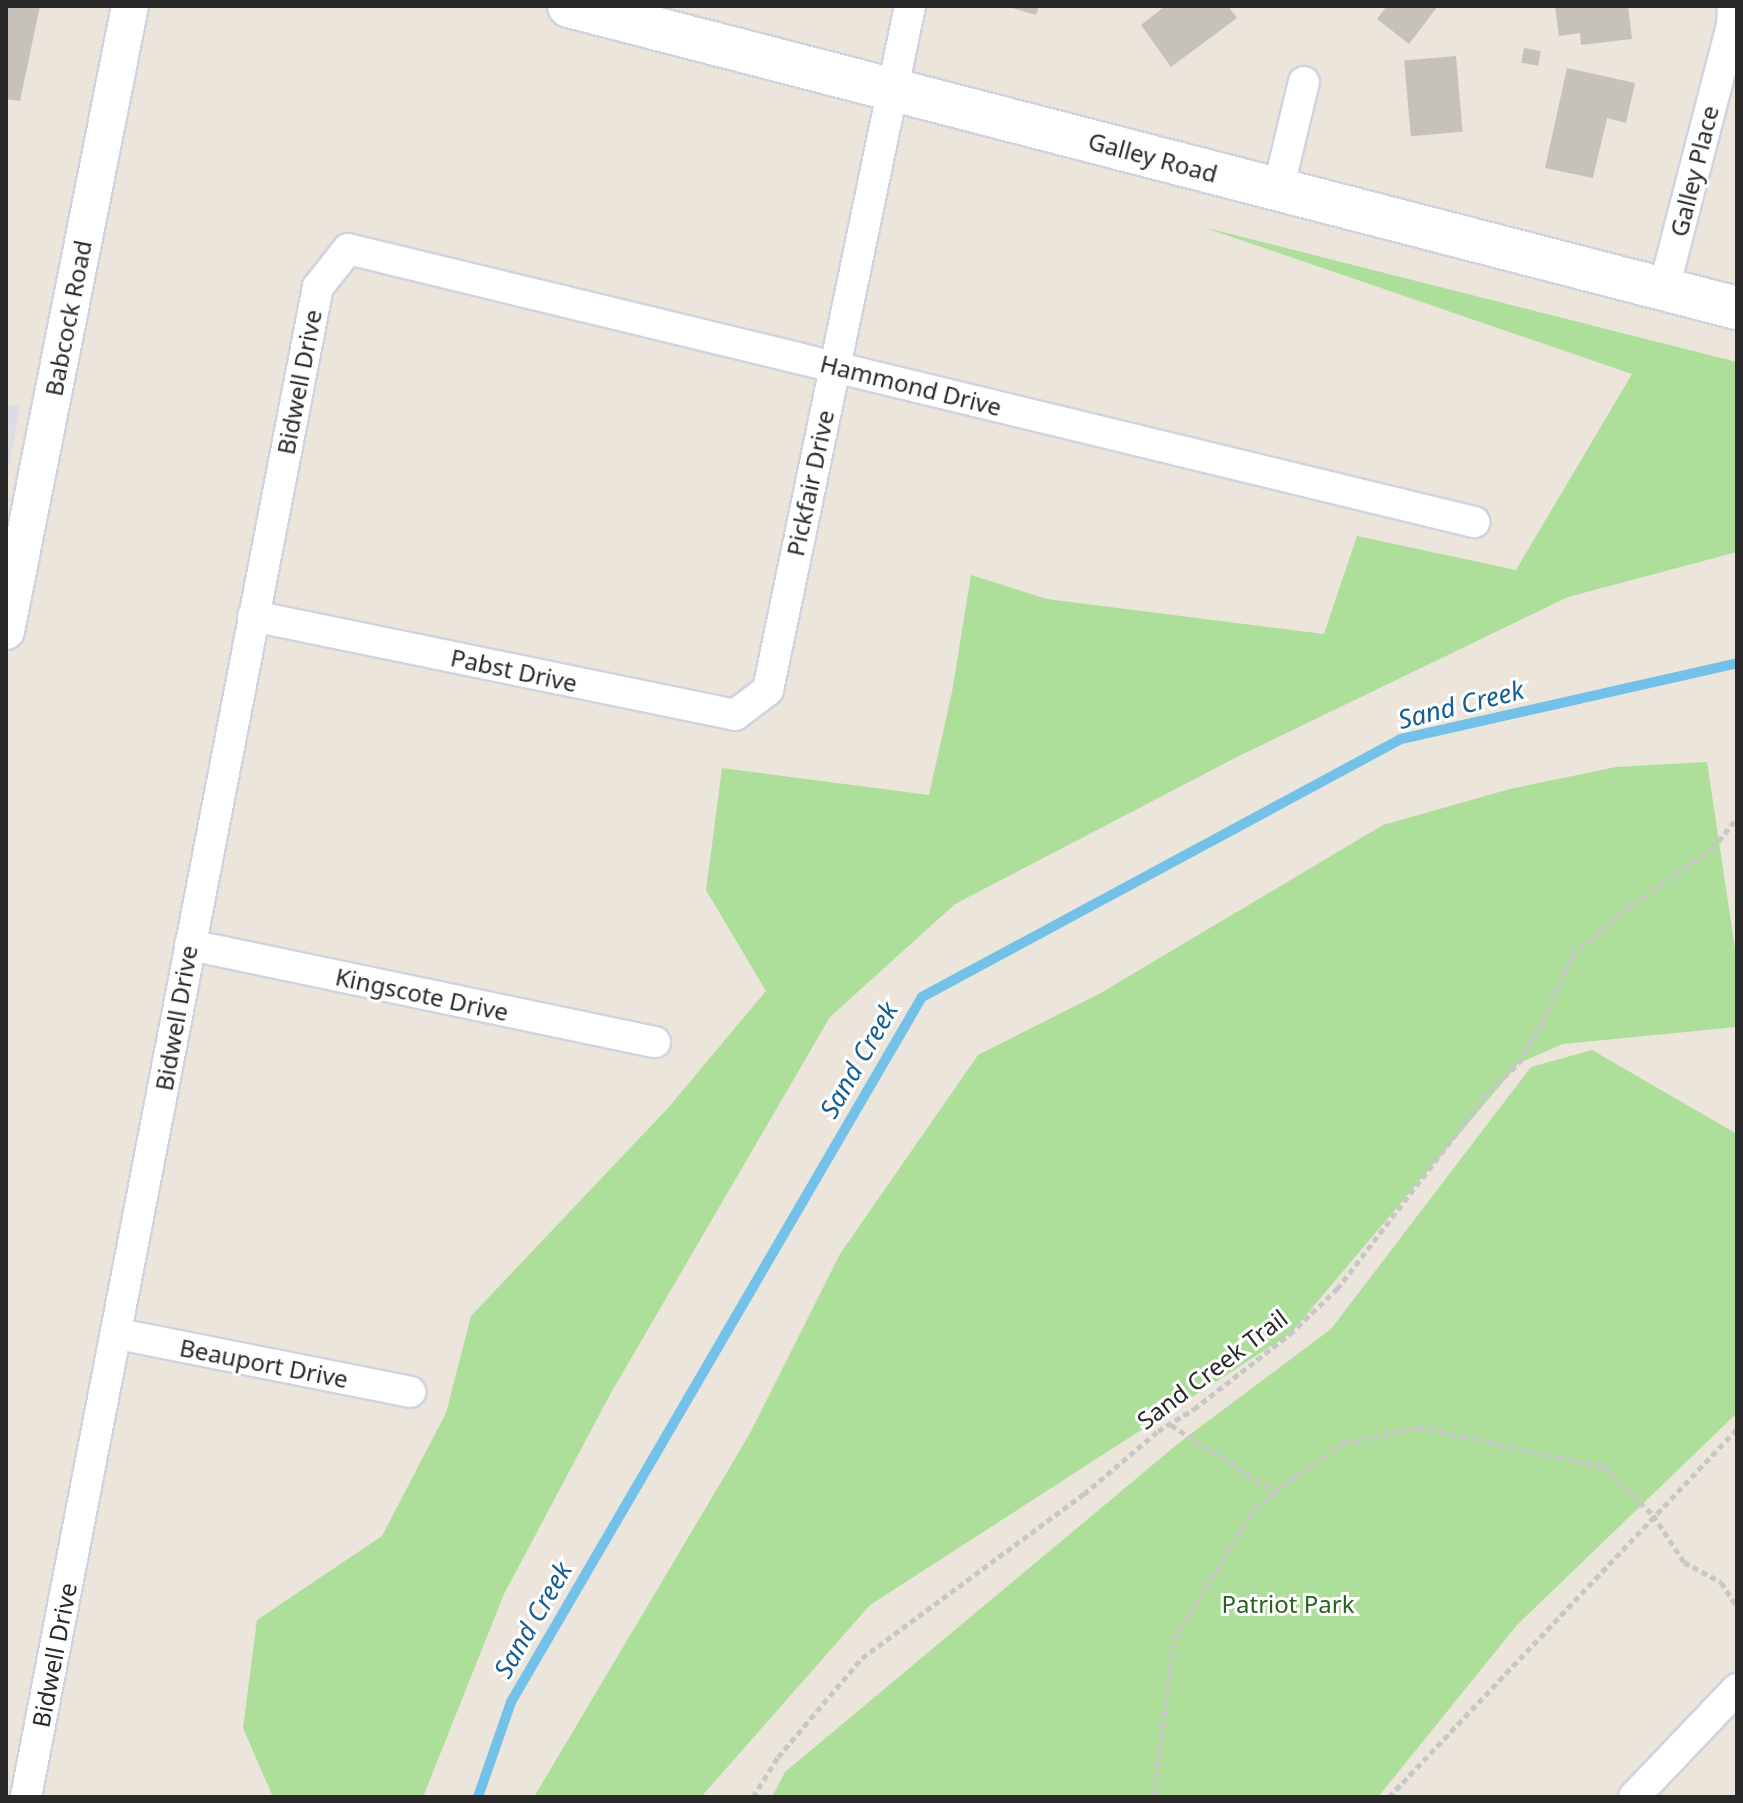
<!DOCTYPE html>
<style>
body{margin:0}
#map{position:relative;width:1743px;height:1803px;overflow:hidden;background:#ebe5db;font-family:"Noto Sans",sans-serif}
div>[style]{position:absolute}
.industrial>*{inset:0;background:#dedce3}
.green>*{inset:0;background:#addf9a}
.stream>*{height:10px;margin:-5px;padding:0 5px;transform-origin:5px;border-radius:5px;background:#73c1e8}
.building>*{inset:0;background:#c6c2bb;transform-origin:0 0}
.path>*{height:5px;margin-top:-2.5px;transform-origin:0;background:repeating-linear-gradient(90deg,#c7c7c7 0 6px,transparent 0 10px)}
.roads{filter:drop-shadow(2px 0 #d1d3e1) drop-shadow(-2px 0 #d1d3e1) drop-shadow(0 2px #d1d3e1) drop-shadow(0 -2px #d1d3e1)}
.minor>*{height:30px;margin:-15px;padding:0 15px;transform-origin:15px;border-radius:15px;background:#fff}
.tertiary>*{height:36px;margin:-18px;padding:0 18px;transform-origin:18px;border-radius:18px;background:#fff}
.secondary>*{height:42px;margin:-21px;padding:0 21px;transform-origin:21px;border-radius:21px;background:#fff}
span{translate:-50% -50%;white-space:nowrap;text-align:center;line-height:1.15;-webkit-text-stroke:6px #fff;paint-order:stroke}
.street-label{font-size:24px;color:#292929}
.park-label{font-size:24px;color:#27621d}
.water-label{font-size:26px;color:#145e93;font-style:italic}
.frame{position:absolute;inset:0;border:8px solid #292929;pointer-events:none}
</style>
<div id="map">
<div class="industrial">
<div style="clip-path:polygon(6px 404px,20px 407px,6px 481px)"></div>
</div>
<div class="green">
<div style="clip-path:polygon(1203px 227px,1737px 362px,1737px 552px,1568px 597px,1237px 757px,955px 904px,830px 1017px,612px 1391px,504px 1594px,423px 1797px,273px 1797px,243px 1728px,257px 1620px,382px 1536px,446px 1413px,471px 1316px,668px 1108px,766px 991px,706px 890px,722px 768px,929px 795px,952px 692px,971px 575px,1047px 599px,1324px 634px,1357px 536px,1516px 570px,1632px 374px)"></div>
<div style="clip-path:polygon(1707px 762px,1737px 962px,1737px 1027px,1563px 1044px,1519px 1063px,1290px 1334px,870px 1605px,701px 1797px,534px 1797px,749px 1435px,840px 1254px,978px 1055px,1099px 994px,1383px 825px,1510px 789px,1616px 767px)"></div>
<div style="clip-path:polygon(1592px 1050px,1737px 1134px,1737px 1413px,1517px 1625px,1378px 1797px,772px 1797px,785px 1772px,1180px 1442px,1331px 1329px,1531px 1067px)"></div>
</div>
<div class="stream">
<div style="left:478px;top:1797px;width:101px;rotate:-70.8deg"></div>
<div style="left:511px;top:1702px;width:816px;rotate:-59.76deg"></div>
<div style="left:922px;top:997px;width:544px;rotate:-28.31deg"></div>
<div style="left:1401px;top:739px;width:344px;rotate:-12.7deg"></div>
</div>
<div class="building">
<div style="clip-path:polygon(6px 6px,40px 6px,20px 101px,6px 99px)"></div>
<div style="clip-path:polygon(1005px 6px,1039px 6px,1036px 15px)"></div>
<div style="clip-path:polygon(1165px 6px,1228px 6px,1237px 18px,1171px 67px,1141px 25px)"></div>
<div style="clip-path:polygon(1387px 6px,1438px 6px,1409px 44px,1377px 19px)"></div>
<div style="clip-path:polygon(1555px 6px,1628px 6px,1632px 39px,1581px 45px,1580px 33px,1559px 36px)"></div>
<div style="left:1524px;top:48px;width:17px;height:15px;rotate:10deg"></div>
<div style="left:1456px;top:56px;width:76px;height:52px;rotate:85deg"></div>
<div style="clip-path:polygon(1567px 68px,1635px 83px,1626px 123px,1607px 118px,1593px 178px,1545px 168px)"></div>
</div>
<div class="path">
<div style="left:1171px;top:1425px;width:123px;rotate:33deg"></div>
<div style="left:753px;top:1797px;width:47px;rotate:-58deg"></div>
<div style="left:778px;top:1757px;width:130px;rotate:-49.7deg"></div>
<div style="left:862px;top:1658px;width:276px;rotate:-36.5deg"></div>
<div style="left:1084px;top:1494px;width:97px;rotate:-40.4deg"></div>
<div style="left:1158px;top:1431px;width:42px;rotate:-31.4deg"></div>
<div style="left:1194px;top:1409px;width:122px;rotate:-38deg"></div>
<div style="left:1290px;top:1334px;width:65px;rotate:-43.8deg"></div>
<div style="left:1337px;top:1289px;width:250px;rotate:-52.5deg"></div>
<div style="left:1489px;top:1091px;width:41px;rotate:-43deg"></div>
<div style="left:1519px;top:1063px;width:48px;rotate:-60.3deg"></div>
<div style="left:1543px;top:1021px;width:72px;rotate:-66.3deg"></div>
<div style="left:1572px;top:955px;width:72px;rotate:-39.9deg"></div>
<div style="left:1627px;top:909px;width:104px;rotate:-35.2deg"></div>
<div style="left:1712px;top:849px;width:40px;rotate:-51deg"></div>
<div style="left:1154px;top:1797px;width:159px;rotate:-82.8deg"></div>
<div style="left:1174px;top:1639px;width:144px;rotate:-58.6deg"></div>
<div style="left:1249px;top:1516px;width:35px;rotate:-44deg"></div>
<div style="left:1274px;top:1492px;width:85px;rotate:-35deg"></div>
<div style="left:1344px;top:1443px;width:78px;rotate:-11.9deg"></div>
<div style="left:1420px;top:1427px;width:188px;rotate:12.3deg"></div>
<div style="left:1604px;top:1467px;width:69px;rotate:44.4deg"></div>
<div style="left:1653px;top:1515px;width:56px;rotate:56.6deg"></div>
<div style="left:1684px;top:1562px;width:42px;rotate:28.4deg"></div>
<div style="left:1721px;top:1582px;width:30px;rotate:57deg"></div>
<div style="left:1389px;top:1797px;width:506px;rotate:-46.6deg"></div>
</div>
<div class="roads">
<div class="minor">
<div style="left:1278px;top:190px;width:111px;rotate:-76.5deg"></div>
<div style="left:1664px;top:288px;width:272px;rotate:-75.5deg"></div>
<div style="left:1732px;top:25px;width:19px;rotate:-87deg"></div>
<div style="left:253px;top:616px;width:492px;rotate:11.6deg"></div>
<div style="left:735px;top:715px;width:41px;rotate:-37.1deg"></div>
<div style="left:768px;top:690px;width:699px;rotate:-78.27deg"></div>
<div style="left:190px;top:945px;width:475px;rotate:11.8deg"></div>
<div style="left:118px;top:1334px;width:298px;rotate:11.2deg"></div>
<div style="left:26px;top:1797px;width:1538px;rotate:-79.06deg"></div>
<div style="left:318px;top:287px;width:48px;rotate:-51.7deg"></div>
<div style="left:348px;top:249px;width:1159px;rotate:13.63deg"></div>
<div style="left:1634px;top:1797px;width:149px;rotate:-46.4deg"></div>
</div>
<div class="tertiary">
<div style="left:6px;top:631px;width:637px;rotate:-78.78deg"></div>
</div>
<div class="secondary">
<div style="left:569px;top:6px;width:1206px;rotate:14.5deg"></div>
</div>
</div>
<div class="street-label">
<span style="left:1153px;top:157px;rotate:15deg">Galley Road</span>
<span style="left:1694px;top:171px;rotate:-76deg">Galley Place</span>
<span style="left:68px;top:318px;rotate:-79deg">Babcock Road</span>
<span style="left:299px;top:382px;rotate:-79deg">Bidwell Drive</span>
<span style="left:911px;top:385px;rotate:14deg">Hammond Drive</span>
<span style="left:810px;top:483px;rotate:-78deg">Pickfair Drive</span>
<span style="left:514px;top:670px;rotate:12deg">Pabst Drive</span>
<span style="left:422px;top:994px;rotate:12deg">Kingscote Drive</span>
<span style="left:176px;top:1018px;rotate:-80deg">Bidwell Drive</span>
<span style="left:264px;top:1363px;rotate:11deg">Beauport Drive</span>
<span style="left:1212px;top:1369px;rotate:-37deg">Sand Creek Trail</span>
<span style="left:54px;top:1655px;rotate:-79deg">Bidwell Drive</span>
</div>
<div class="park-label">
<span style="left:1288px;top:1604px">Patriot Park</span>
</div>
<div class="water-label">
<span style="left:1461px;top:705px;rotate:-14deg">Sand Creek</span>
<span style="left:859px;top:1060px;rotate:-60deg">Sand Creek</span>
<span style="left:533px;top:1620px;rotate:-60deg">Sand Creek</span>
</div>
<div class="frame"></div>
</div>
